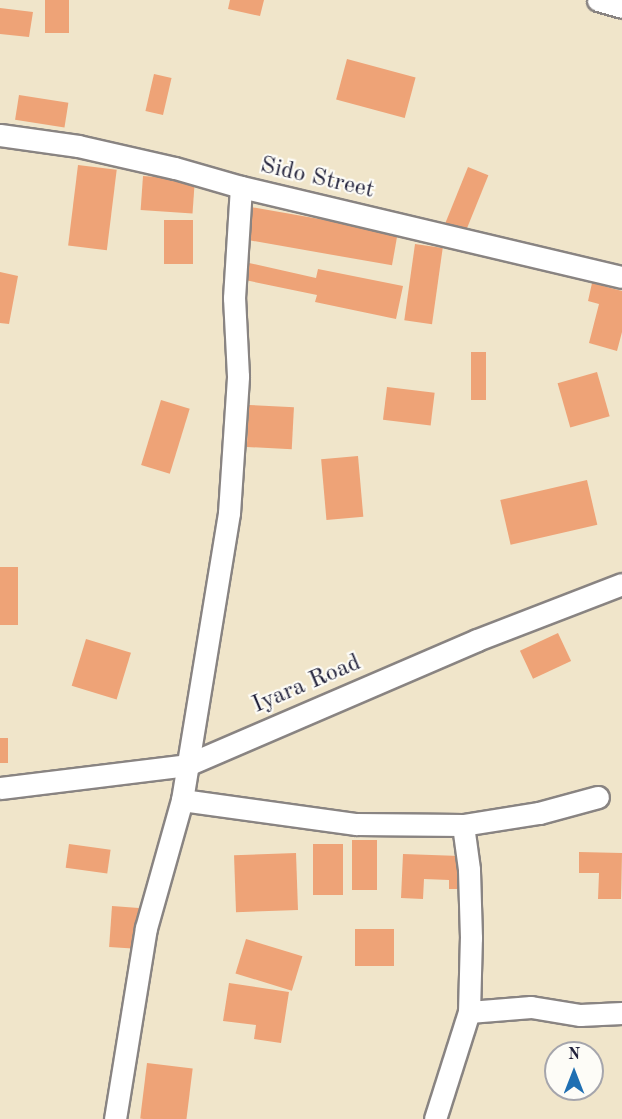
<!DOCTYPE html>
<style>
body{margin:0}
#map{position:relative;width:622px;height:1119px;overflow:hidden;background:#f0e5ca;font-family:"Old Standard TT",serif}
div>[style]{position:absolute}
.building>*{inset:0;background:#eea377;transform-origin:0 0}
.roads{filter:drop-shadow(2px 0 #898482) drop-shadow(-2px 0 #898482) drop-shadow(0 2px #898482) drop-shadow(0 -2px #898482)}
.street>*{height:21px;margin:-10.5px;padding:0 10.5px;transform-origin:10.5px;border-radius:10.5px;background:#fff}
span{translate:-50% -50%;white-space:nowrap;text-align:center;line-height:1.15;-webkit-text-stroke:4.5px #fdfcf7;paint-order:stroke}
.street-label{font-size:24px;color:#22223b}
.north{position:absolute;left:544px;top:1041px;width:60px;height:60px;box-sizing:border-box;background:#fdfcf7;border:2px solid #a5a5ac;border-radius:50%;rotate:0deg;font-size:16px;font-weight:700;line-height:24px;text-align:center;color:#22223b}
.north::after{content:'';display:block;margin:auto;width:21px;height:27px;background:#1f6fb2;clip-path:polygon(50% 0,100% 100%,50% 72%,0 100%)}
</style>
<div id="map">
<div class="building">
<div style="left:45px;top:0;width:24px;height:33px"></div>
<div style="clip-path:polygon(230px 0,264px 0,260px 16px,228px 9px)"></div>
<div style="clip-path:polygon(0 8px,33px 12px,29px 37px,0 34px)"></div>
<div style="left:347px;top:59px;width:71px;height:42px;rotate:15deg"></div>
<div style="left:154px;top:74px;width:18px;height:38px;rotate:13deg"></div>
<div style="left:19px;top:95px;width:50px;height:25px;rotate:9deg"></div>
<div style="left:78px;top:165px;width:39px;height:81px;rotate:7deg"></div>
<div style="left:468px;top:167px;width:22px;height:62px;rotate:22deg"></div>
<div style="left:143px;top:176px;width:52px;height:34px;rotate:4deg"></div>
<div style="left:251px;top:207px;width:149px;height:33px;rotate:10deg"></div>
<div style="left:164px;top:220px;width:29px;height:44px"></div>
<div style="left:415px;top:244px;width:28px;height:77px;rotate:8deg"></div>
<div style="clip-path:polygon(249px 263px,316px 278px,318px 269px,403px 286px,396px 319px,315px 302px,317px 295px,245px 280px)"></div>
<div style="clip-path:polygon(0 272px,18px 276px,9px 324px,0 323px)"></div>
<div style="clip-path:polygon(592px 283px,622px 291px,622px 332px,617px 351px,589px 343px,599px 304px,588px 301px)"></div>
<div style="left:486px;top:352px;width:48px;height:15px;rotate:90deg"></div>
<div style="left:597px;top:372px;width:46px;height:41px;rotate:74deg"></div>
<div style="left:387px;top:387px;width:48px;height:33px;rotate:7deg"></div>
<div style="left:161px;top:400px;width:30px;height:68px;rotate:17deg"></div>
<div style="left:249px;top:405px;width:45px;height:42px;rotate:3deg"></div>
<div style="left:358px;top:456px;width:61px;height:37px;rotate:85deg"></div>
<div style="left:587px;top:480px;width:46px;height:89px;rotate:77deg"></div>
<div style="left:0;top:567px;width:18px;height:58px"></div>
<div style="left:558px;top:633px;width:31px;height:42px;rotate:65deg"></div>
<div style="left:86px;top:639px;width:47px;height:49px;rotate:17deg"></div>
<div style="left:0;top:738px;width:8px;height:25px"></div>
<div style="left:352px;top:840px;width:25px;height:50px"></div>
<div style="left:69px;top:844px;width:42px;height:24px;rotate:8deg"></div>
<div style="left:313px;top:844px;width:30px;height:51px"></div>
<div style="clip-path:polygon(579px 852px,622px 853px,621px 899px,598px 899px,599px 873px,579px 873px)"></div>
<div style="left:296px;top:853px;width:57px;height:62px;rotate:88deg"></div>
<div style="clip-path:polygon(403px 854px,460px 856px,459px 889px,449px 889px,449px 880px,424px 879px,423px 899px,401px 898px)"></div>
<div style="left:112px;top:906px;width:27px;height:41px;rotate:4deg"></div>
<div style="left:355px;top:929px;width:39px;height:37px"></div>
<div style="left:246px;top:939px;width:59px;height:36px;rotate:17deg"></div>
<div style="clip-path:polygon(229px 983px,289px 992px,281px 1043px,254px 1039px,256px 1025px,223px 1021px)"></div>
<div style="left:147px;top:1063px;width:46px;height:56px;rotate:7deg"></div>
</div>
<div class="roads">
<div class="street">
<div style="left:598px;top:0;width:25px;rotate:16deg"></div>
<div style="left:0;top:135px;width:79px;rotate:8deg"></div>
<div style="left:78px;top:146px;width:99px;rotate:12.8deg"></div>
<div style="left:175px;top:168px;width:69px;rotate:16.1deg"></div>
<div style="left:241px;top:187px;width:391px;rotate:13.3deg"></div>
<div style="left:0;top:788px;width:188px;rotate:-7deg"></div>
<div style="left:187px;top:765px;width:316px;rotate:-23.3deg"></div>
<div style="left:477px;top:640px;width:155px;rotate:-21.1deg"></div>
<div style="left:182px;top:800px;width:176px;rotate:7.9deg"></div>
<div style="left:356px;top:824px;width:107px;rotate:0.5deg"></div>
<div style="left:463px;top:825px;width:77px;rotate:-9deg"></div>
<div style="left:539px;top:813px;width:61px;rotate:-15.2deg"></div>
<div style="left:469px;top:1012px;width:62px;rotate:-4.6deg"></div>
<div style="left:531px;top:1007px;width:50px;rotate:9.3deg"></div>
<div style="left:580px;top:1015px;width:42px;rotate:-2.7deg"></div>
<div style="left:115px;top:1119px;width:193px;rotate:-80.8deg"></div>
<div style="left:146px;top:928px;width:133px;rotate:-74.3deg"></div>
<div style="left:182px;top:800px;width:291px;rotate:-80.7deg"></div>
<div style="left:229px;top:513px;width:137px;rotate:-86.2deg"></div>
<div style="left:238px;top:376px;width:78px;rotate:-92.9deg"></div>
<div style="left:234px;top:298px;width:111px;rotate:-86.4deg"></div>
<div style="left:435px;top:1119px;width:112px;rotate:-72.4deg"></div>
<div style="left:469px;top:1012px;width:74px;rotate:-88.5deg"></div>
<div style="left:471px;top:938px;width:69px;rotate:-91.7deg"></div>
<div style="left:469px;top:869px;width:44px;rotate:-97.8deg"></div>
</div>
</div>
<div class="street-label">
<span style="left:317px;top:179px;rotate:13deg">Sido Street</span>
<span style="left:307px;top:685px;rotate:-23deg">Iyara Road</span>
</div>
<div class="north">N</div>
</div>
